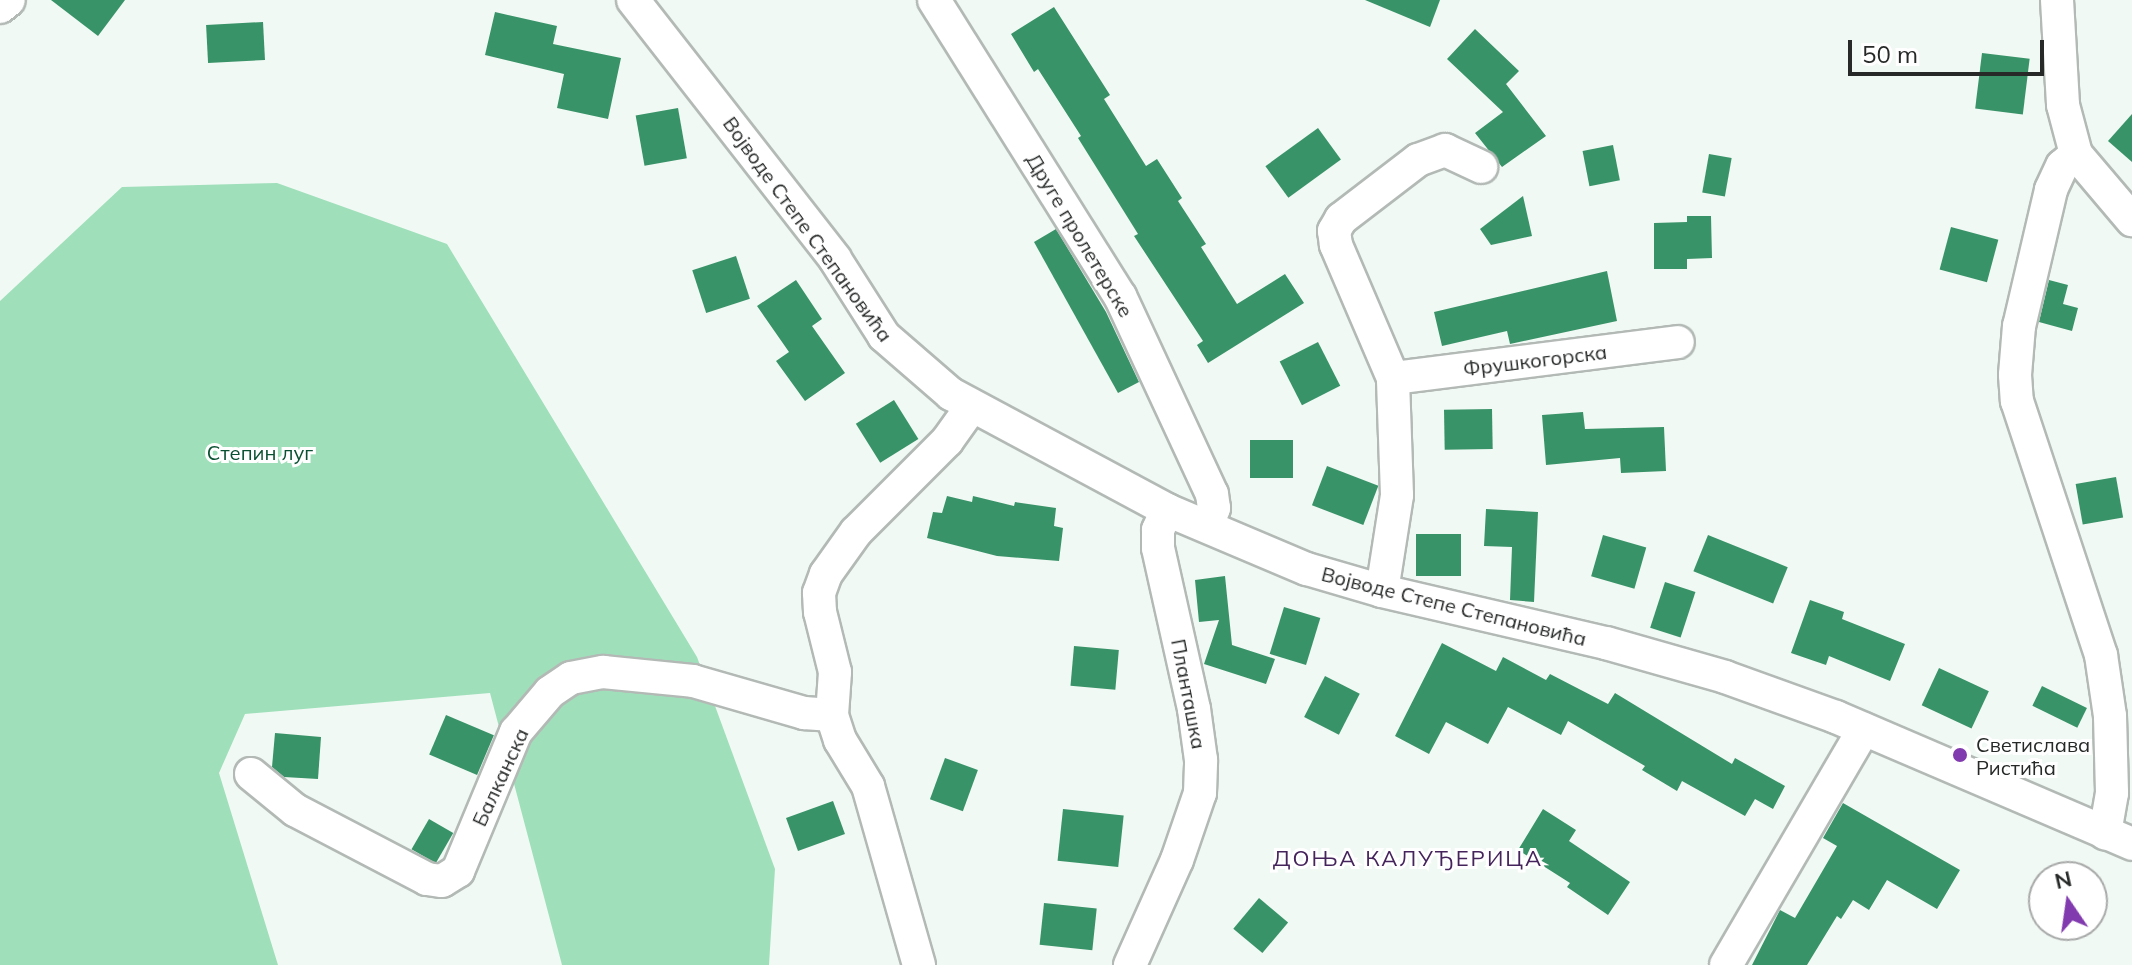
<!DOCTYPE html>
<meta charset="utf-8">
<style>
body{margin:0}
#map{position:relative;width:2132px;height:965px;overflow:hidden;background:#f1f9f4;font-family:Mulish,sans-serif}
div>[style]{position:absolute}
.green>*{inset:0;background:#9fe0bb}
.building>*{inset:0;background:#399368;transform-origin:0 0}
.roads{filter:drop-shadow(2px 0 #b3bab6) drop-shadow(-2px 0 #b3bab6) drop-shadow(0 2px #b3bab6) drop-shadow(0 -2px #b3bab6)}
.minor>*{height:32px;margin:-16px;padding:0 16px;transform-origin:16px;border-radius:16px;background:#fff}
.dots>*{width:22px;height:22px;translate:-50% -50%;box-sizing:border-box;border:4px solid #fff;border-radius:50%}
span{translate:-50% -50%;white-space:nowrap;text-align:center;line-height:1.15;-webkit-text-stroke:6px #fff;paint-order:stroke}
.street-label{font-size:20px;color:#262927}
.park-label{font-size:20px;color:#0a5133}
.poi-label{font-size:20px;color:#262927}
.left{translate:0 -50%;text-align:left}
.neighbourhood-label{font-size:22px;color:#45245c;letter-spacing:2px}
.north{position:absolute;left:2028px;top:861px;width:80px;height:80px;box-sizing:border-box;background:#fff;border:2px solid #a8a9a9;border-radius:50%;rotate:347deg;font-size:22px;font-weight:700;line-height:32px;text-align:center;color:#262927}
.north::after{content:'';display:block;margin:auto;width:28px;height:36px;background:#813bae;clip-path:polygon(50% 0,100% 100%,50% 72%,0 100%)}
.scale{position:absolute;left:1848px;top:40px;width:196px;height:36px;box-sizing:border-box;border:4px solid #262927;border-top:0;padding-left:10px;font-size:24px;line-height:28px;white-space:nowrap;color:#262927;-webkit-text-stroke:6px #fff;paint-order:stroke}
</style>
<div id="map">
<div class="green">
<div style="clip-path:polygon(277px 183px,447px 244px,697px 657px,775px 869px,769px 965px,562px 965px,490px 693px,245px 714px,219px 773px,278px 965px,0 965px,0 301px,122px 187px)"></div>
</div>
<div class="building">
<div style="clip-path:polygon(51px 0,125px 0,98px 36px)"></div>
<div style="clip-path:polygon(1365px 0,1440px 0,1430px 27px)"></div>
<div style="clip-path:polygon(1054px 7px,1110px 95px,1104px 99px,1146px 166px,1157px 159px,1182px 198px,1178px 201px,1206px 244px,1201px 247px,1237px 304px,1285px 274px,1304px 303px,1208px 363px,1197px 345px,1203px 341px,1134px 236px,1138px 234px,1078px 138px,1081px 136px,1038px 69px,1034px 72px,1011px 34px)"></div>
<div style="clip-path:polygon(495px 12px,557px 26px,553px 44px,621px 58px,608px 119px,557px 108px,564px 74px,485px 55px)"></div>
<div style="left:263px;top:22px;width:38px;height:57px;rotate:87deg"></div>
<div style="clip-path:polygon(1475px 29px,1519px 71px,1506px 84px,1546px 136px,1502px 167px,1475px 133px,1503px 112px,1447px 59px)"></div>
<div style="left:1982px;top:53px;width:48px;height:56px;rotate:7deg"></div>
<div style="left:678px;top:108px;width:51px;height:43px;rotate:80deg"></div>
<div style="clip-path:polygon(2132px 114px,2132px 162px,2108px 141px)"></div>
<div style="left:1318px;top:128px;width:39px;height:65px;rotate:54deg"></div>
<div style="left:1613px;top:145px;width:36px;height:31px;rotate:79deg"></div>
<div style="left:1709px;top:154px;width:23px;height:39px;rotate:10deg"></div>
<div style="clip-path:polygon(1523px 196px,1532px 236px,1491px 245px,1480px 229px)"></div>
<div style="clip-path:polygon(1687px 216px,1711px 216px,1712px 258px,1687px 259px,1687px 269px,1654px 269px,1654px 223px,1687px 222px)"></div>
<div style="left:1951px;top:227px;width:49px;height:44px;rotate:15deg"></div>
<div style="clip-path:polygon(1056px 229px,1106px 312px,1139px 382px,1118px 393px,1034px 242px)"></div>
<div style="left:736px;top:256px;width:45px;height:46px;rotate:72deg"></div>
<div style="clip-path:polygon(1607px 271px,1617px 321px,1510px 344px,1507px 331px,1442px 346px,1434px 312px)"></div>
<div style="clip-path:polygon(796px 280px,822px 319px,812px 326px,845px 373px,805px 401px,776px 361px,789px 352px,757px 306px)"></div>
<div style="clip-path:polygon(2049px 280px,2068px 285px,2063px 304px,2078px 308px,2072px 331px,2039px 322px)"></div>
<div style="left:1318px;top:342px;width:49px;height:43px;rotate:63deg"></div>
<div style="left:894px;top:400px;width:46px;height:45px;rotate:58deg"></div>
<div style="left:1492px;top:409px;width:40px;height:48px;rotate:89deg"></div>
<div style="clip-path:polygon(1583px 412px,1585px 429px,1664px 427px,1666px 471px,1621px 473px,1620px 458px,1546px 465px,1542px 415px)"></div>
<div style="left:1250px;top:440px;width:43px;height:38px"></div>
<div style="left:1327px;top:466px;width:55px;height:42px;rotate:21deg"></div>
<div style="left:2116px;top:477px;width:41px;height:41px;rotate:80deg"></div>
<div style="clip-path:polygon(947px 496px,972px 502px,973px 496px,1014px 506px,1015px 502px,1056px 508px,1054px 526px,1063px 528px,1059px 561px,997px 556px,927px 538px,933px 512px,942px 513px)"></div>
<div style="clip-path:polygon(1486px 509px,1538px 512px,1534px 602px,1510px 600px,1512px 547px,1484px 546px)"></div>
<div style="left:1416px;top:534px;width:45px;height:42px"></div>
<div style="left:1603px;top:535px;width:45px;height:43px;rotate:16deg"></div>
<div style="left:1708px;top:535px;width:86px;height:39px;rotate:22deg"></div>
<div style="clip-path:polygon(1225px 576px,1232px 645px,1275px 659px,1266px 684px,1204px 664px,1219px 620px,1199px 622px,1195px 580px)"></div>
<div style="left:1665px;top:582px;width:32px;height:48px;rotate:18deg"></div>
<div style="clip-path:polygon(1810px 600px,1844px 612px,1842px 619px,1905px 644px,1890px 681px,1829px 656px,1826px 665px,1791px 653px)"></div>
<div style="left:1284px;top:607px;width:38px;height:49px;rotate:17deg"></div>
<div style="clip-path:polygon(1442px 643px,1496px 671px,1503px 657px,1546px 680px,1550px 674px,1608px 704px,1615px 693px,1732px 764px,1735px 758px,1785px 786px,1773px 809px,1755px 799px,1745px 816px,1682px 781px,1677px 791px,1642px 770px,1645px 766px,1568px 721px,1561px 735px,1508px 707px,1488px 744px,1446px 722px,1429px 754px,1395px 736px)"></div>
<div style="left:1074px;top:646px;width:45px;height:40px;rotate:5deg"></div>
<div style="left:1939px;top:668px;width:55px;height:41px;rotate:25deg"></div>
<div style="left:1325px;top:676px;width:39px;height:46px;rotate:27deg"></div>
<div style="left:2042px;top:686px;width:50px;height:22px;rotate:26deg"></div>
<div style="left:446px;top:715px;width:52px;height:43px;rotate:23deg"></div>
<div style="clip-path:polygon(275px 733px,321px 737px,318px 779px,284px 777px,272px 767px)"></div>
<div style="left:945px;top:758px;width:35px;height:44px;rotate:20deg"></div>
<div style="left:833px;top:801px;width:35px;height:50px;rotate:70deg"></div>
<div style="clip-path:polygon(1843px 803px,1960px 870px,1937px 909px,1887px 880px,1869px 910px,1853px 900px,1841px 919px,1837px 916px,1807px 965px,1752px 965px,1780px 910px,1795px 918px,1837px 846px,1823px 838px)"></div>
<div style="left:1063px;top:809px;width:61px;height:52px;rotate:6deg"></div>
<div style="clip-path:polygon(1543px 809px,1576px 830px,1569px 841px,1630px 882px,1608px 915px,1567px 887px,1570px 883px,1518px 850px)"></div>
<div style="left:429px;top:819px;width:28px;height:35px;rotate:30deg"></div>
<div style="left:1259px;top:898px;width:38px;height:40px;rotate:40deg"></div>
<div style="left:1044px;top:903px;width:53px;height:42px;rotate:6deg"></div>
</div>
<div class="roads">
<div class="minor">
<div style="left:633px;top:0;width:328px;rotate:52deg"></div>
<div style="left:835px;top:259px;width:91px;rotate:57.5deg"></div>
<div style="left:884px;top:336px;width:89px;rotate:40.9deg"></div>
<div style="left:951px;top:394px;width:245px;rotate:28.2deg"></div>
<div style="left:1167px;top:510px;width:152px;rotate:22.9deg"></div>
<div style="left:1307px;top:569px;width:78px;rotate:16.3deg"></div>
<div style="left:1382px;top:591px;width:230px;rotate:13.1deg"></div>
<div style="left:1606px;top:643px;width:124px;rotate:15.9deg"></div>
<div style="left:1725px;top:677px;width:118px;rotate:19.8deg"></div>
<div style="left:1836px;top:717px;width:322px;rotate:23.2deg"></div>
<div style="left:934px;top:0;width:350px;rotate:57.9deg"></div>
<div style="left:1120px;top:296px;width:218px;rotate:65.1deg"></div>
<div style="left:1212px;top:494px;width:14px;rotate:82deg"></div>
<div style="left:1214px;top:508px;width:19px;rotate:111deg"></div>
<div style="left:2057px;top:0;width:105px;rotate:86.7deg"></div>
<div style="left:2063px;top:105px;width:51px;rotate:75.1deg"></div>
<div style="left:2076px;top:154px;width:87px;rotate:49.7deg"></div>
<div style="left:0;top:7px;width:11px;rotate:-38deg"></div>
<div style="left:2076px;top:154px;width:18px;rotate:139deg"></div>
<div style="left:2062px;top:166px;width:26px;rotate:115deg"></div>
<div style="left:2051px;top:190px;width:140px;rotate:103.2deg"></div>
<div style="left:2019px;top:326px;width:49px;rotate:94.7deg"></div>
<div style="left:2015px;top:375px;width:26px;rotate:86deg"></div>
<div style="left:2017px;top:401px;width:268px;rotate:71.7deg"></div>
<div style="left:2101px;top:655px;width:62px;rotate:81.6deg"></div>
<div style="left:2110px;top:716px;width:77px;rotate:88.5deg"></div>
<div style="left:2112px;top:793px;width:41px;rotate:99.9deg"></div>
<div style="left:1393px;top:378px;width:287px;rotate:-7.2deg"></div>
<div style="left:1382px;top:591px;width:97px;rotate:-81.1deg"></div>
<div style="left:1397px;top:495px;width:117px;rotate:-92deg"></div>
<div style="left:1393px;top:378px;width:145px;rotate:-113.2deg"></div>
<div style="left:1336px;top:245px;width:14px;rotate:-98deg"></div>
<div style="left:1334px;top:231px;width:14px;rotate:-60deg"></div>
<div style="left:1341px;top:219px;width:97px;rotate:-37.5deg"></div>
<div style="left:1418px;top:160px;width:29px;rotate:-20deg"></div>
<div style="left:1445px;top:150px;width:40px;rotate:25deg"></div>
<div style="left:251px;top:774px;width:57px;rotate:39.3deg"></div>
<div style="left:295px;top:810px;width:149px;rotate:27.6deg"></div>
<div style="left:427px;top:879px;width:15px;rotate:8deg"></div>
<div style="left:442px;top:881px;width:19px;rotate:-32deg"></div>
<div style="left:458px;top:871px;width:151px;rotate:-67.4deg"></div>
<div style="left:516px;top:732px;width:52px;rotate:-49.6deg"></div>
<div style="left:550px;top:692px;width:25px;rotate:-34deg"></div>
<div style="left:571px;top:678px;width:33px;rotate:-11deg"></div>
<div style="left:603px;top:672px;width:90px;rotate:5.7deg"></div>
<div style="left:693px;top:681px;width:116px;rotate:16.1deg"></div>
<div style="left:804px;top:713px;width:28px;rotate:4deg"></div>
<div style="left:919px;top:965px;width:186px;rotate:-105.9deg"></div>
<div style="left:868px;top:786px;width:54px;rotate:-121.3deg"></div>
<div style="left:840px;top:740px;width:26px;rotate:-108deg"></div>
<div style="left:832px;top:715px;width:43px;rotate:-86deg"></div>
<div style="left:835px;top:672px;width:62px;rotate:-104deg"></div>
<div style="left:820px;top:612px;width:19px;rotate:-93deg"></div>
<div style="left:819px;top:593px;width:20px;rotate:-70deg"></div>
<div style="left:826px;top:574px;width:52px;rotate:-54.5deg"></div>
<div style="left:856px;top:532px;width:129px;rotate:-45deg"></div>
<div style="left:947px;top:441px;width:43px;rotate:-54.5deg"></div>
<div style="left:1130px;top:965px;width:115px;rotate:-65.9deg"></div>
<div style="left:1177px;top:860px;width:71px;rotate:-71.1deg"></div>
<div style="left:1200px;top:793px;width:33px;rotate:-88deg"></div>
<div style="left:1201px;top:760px;width:51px;rotate:-97.8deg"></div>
<div style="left:1194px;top:709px;width:165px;rotate:-102.6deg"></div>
<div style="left:1158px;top:548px;width:18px;rotate:-90deg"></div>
<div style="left:1158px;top:530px;width:22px;rotate:-66deg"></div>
<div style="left:1726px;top:965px;width:273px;rotate:-59.7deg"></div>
</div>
</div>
<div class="dots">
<div style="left:1960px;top:755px;background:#813bae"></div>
</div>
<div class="street-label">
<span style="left:808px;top:229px;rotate:54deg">Војводе Степе Степановића</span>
<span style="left:1080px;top:235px;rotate:59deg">Друге пролетерске</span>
<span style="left:1535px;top:360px;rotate:-7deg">Фрушкогорска</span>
<span style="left:1454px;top:606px;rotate:14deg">Војводе Степе Степановића</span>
<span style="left:1189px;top:694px;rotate:79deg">Планташка</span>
<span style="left:500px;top:777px;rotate:-65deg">Балканска</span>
</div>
<div class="park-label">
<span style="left:260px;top:452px">Степин луг</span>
</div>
<div class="poi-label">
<span class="left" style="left:1976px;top:756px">Светислава<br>Ристића</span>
</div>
<div class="neighbourhood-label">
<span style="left:1408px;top:859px">ДОЊА КАЛУЂЕРИЦА</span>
</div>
<div class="north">N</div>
<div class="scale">50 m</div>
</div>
